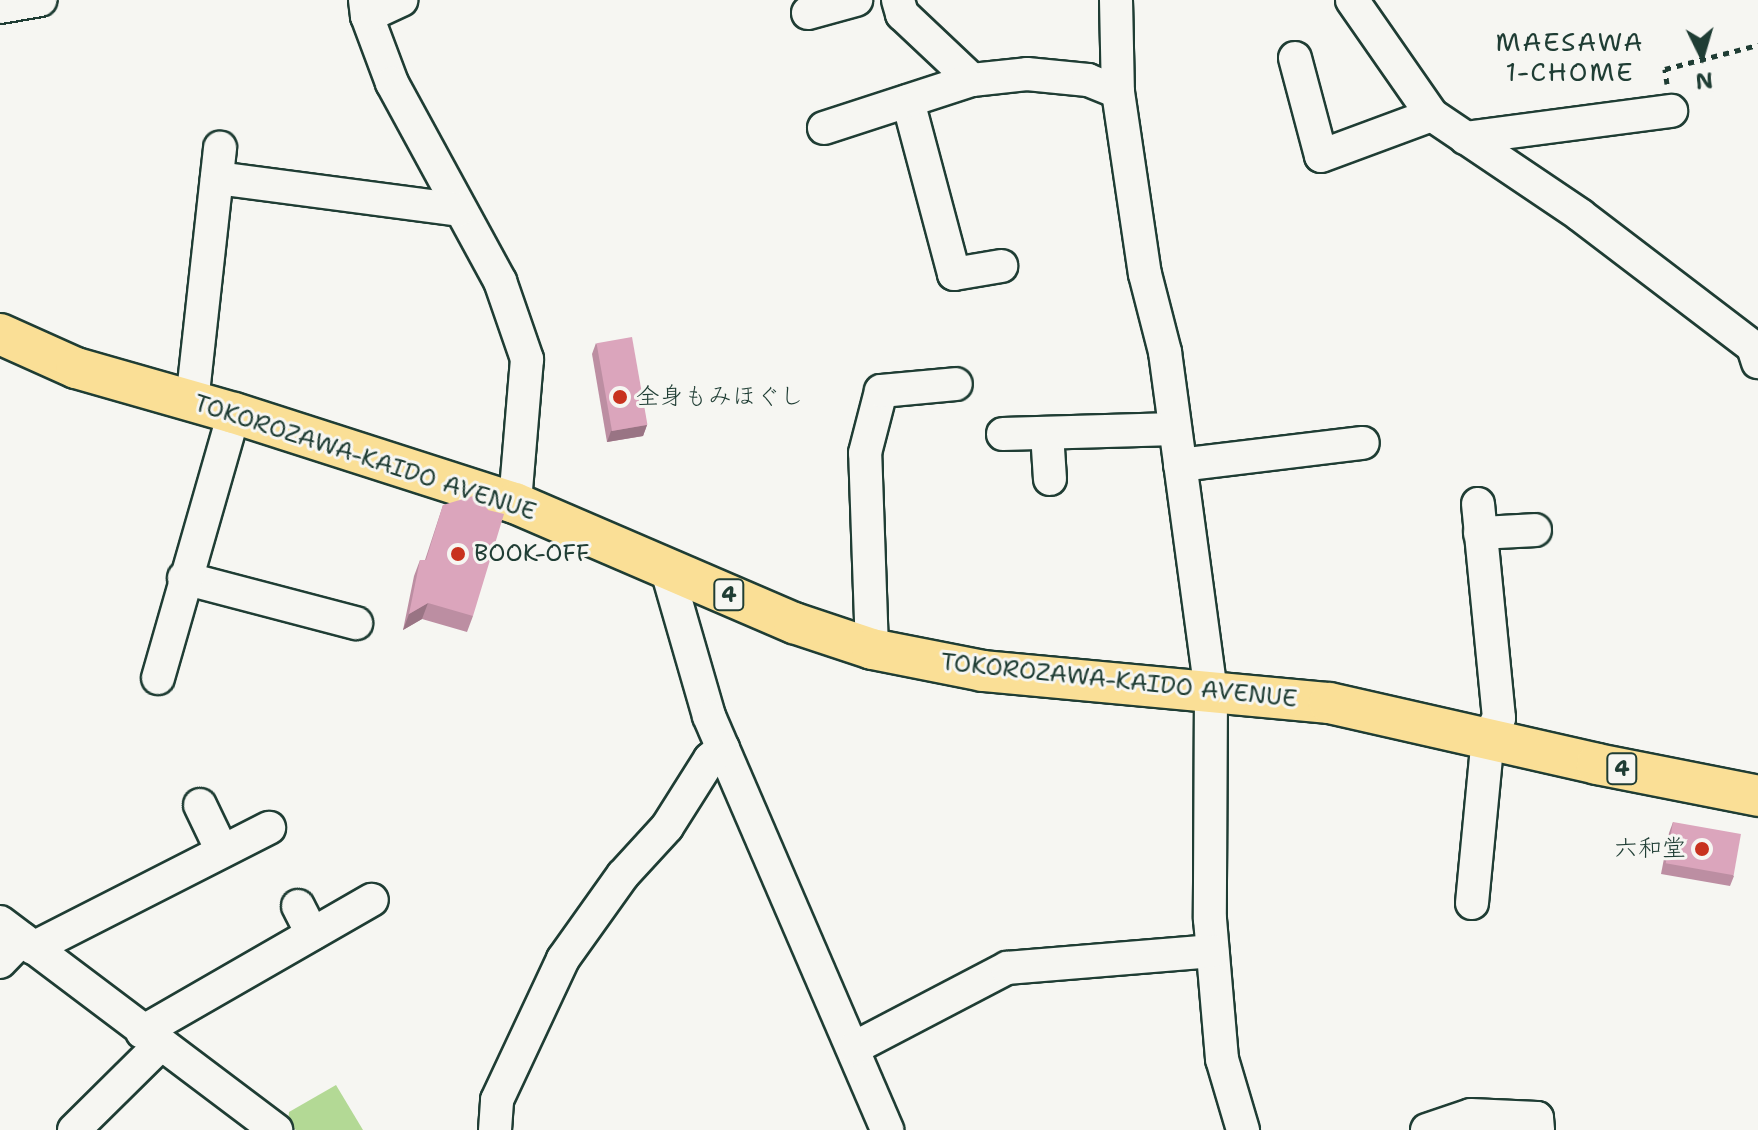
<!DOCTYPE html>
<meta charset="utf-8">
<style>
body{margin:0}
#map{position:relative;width:1758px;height:1130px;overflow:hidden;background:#f6f6f2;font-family:"Shantell Sans","Klee One",sans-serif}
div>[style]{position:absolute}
.green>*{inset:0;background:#b3d995}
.path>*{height:5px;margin-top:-2.5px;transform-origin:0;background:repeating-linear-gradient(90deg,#1f3d34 0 6px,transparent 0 12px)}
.roads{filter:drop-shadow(2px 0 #1f3d34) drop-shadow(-2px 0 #1f3d34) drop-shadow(0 2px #1f3d34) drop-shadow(0 -2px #1f3d34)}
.minor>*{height:32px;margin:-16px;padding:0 16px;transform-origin:16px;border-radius:16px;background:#f6f6f2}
.major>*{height:40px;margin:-20px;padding:0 20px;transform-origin:20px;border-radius:20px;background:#fadf96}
.wall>*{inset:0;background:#bc8ea2}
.shaded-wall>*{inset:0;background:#997484}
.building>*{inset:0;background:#dba5bc;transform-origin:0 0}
.dots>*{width:22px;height:22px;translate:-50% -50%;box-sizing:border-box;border:4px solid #f6f6f2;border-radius:50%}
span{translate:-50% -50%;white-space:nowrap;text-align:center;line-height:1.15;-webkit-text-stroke:6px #f6f6f2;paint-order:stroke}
.shield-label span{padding:2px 6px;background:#f6f6f2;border:2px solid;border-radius:6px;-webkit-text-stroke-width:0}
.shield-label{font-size:22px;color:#1f3d34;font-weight:700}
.poi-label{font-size:24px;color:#1f3d34}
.left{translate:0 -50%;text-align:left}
.right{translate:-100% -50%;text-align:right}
.street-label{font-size:24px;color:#1f3d34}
.neighbourhood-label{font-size:26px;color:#1f3d34;letter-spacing:2px}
.north{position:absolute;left:1662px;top:16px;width:80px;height:80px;-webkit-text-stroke:6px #f6f6f2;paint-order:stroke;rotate:175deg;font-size:22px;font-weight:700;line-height:32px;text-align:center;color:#1f3d34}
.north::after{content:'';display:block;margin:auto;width:28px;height:36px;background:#1f3d34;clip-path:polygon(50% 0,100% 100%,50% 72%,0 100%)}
</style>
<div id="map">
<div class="green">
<div style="clip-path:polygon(336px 1085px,363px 1130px,296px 1130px,288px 1124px,289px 1112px)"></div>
</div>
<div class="path">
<div style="left:1667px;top:84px;width:15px;rotate:-98deg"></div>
<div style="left:1665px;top:69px;width:96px;rotate:-14.5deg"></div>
</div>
<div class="roads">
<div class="minor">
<div style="left:365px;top:0;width:16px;rotate:83deg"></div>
<div style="left:367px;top:16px;width:72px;rotate:69.5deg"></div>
<div style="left:392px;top:83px;width:226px;rotate:61.4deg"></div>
<div style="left:500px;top:281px;width:83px;rotate:70.9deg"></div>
<div style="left:527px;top:359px;width:144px;rotate:94.8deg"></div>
<div style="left:898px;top:0;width:15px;rotate:74deg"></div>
<div style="left:902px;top:14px;width:96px;rotate:43.3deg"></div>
<div style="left:972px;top:80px;width:55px;rotate:-6.2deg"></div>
<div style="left:1027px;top:74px;width:61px;rotate:5.6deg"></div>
<div style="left:1088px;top:80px;width:32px;rotate:22deg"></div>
<div style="left:1116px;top:0;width:92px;rotate:88.8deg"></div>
<div style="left:1118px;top:92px;width:184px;rotate:81.6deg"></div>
<div style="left:1145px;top:274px;width:81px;rotate:75.6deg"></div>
<div style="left:1165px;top:352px;width:343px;rotate:82.3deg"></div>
<div style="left:1211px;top:692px;width:227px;rotate:90.3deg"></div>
<div style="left:1210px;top:919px;width:141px;rotate:85.1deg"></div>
<div style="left:1222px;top:1059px;width:74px;rotate:73.5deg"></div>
<div style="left:1352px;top:0;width:140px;rotate:55.2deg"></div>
<div style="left:1432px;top:115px;width:179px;rotate:34deg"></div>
<div style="left:1580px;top:215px;width:218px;rotate:37.3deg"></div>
<div style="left:1753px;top:347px;width:16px;rotate:72deg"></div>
<div style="left:0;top:7px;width:41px;rotate:-9.9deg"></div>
<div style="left:808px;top:13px;width:50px;rotate:-15.2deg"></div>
<div style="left:367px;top:16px;width:38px;rotate:-25deg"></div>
<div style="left:1295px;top:58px;width:101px;rotate:75.1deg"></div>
<div style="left:1321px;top:156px;width:118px;rotate:-20.3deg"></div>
<div style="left:908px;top:101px;width:179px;rotate:75.1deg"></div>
<div style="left:954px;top:274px;width:48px;rotate:-9.7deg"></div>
<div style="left:824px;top:128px;width:156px;rotate:-18deg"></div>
<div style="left:1465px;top:138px;width:208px;rotate:-7.5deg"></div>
<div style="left:217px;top:178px;width:244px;rotate:7.5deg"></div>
<div style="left:192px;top:402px;width:256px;rotate:-83.7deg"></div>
<div style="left:1047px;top:433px;width:46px;rotate:86.3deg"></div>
<div style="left:1003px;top:434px;width:172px;rotate:-1.7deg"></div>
<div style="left:1180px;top:465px;width:184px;rotate:-6.9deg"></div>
<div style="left:1480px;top:533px;width:55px;rotate:-3.1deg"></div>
<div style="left:666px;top:567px;width:155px;rotate:73.9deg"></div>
<div style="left:709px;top:716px;width:451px;rotate:66.7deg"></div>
<div style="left:184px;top:578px;width:178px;rotate:14.7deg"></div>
<div style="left:872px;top:649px;width:196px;rotate:-92deg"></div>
<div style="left:865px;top:453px;width:64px;rotate:-75.5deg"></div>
<div style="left:881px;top:391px;width:75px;rotate:-5.3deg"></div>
<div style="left:158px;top:678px;width:276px;rotate:-74deg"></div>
<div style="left:200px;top:805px;width:51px;rotate:64.4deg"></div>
<div style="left:1472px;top:903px;width:167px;rotate:-84.5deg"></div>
<div style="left:1488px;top:737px;width:22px;rotate:-60deg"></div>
<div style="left:1499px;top:718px;width:215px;rotate:-95.6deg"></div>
<div style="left:298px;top:906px;width:31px;rotate:63deg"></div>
<div style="left:0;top:922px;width:346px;rotate:37deg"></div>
<div style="left:33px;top:948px;width:265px;rotate:-27deg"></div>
<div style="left:0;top:962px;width:32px;rotate:-46deg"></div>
<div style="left:142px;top:1032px;width:265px;rotate:-29.9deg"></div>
<div style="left:854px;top:1048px;width:173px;rotate:-27.6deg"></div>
<div style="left:1007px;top:968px;width:206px;rotate:-4.7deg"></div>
<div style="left:74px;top:1130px;width:120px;rotate:-44.7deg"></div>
<div style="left:495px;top:1130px;width:30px;rotate:-86deg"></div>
<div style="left:497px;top:1100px;width:156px;rotate:-64.9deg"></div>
<div style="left:563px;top:959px;width:103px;rotate:-54.5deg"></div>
<div style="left:623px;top:875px;width:65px;rotate:-47.5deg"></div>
<div style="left:667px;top:827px;width:80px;rotate:-57.7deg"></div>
<div style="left:710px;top:759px;width:17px;rotate:-40deg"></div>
<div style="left:1427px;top:1130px;width:46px;rotate:-18.8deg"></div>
<div style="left:1471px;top:1115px;width:66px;rotate:2.6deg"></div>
<div style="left:1537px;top:1118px;width:12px;rotate:85deg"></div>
</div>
<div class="major">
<div style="left:0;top:334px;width:83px;rotate:24.1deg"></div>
<div style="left:76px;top:368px;width:164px;rotate:15.9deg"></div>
<div style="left:234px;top:413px;width:295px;rotate:17.8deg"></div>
<div style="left:515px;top:503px;width:304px;rotate:23.3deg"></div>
<div style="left:794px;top:623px;width:82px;rotate:18.4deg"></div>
<div style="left:872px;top:649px;width:113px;rotate:11.2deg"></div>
<div style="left:983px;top:671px;width:347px;rotate:5.3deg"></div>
<div style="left:1329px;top:703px;width:275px;rotate:12.8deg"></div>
<div style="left:1597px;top:764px;width:164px;rotate:11.2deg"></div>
</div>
</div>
<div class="wall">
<div style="clip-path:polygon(596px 343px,647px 425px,643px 436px,607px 442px,592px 354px)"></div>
<div style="clip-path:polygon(443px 505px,473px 616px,467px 632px,422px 619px,403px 630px,414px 576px,420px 560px,425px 560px)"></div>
<div style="clip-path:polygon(1673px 822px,1734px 876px,1730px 886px,1661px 874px,1669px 833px)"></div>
</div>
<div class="shaded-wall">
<div style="clip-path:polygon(647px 425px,643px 436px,607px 442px,611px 431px)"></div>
<div style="clip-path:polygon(428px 603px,422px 619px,403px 630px,409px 614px)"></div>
</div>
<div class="building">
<div style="left:632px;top:337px;width:89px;height:36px;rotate:80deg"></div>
<div style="clip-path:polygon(473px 496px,484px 500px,488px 510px,504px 514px,473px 616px,428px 603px,409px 614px,420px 560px,426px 560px,443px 505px)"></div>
<div style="left:1673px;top:822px;width:69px;height:42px;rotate:10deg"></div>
</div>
<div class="dots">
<div style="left:620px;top:397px;background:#c8321e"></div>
<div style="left:458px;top:554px;background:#c8321e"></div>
<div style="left:1702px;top:849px;background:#c8321e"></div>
</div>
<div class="shield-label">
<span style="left:729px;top:595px">4</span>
<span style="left:1622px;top:769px">4</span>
</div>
<div class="poi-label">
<span class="left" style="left:636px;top:397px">全身もみほぐし</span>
<span class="left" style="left:474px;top:554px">BOOK-OFF</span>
<span class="right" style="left:1686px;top:849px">六和堂</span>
</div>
<div class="street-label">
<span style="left:365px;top:458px;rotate:18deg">TOKOROZAWA-KAIDO AVENUE</span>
<span style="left:1119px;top:681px;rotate:6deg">TOKOROZAWA-KAIDO AVENUE</span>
</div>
<div class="neighbourhood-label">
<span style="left:1570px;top:57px">MAESAWA<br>1-CHOME</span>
</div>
<div class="north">N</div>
</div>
